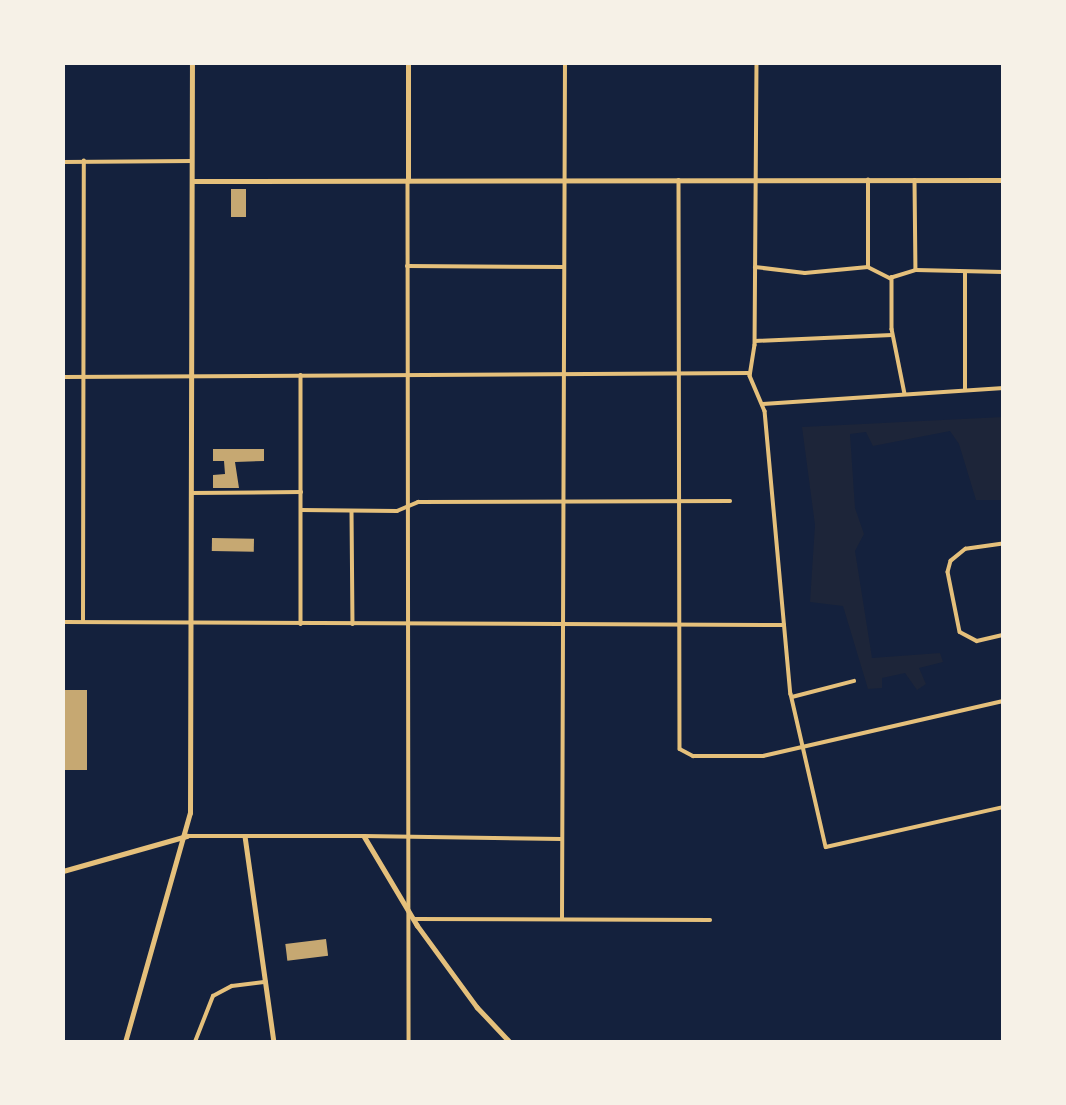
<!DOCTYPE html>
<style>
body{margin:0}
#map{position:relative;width:1066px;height:1105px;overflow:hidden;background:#14213d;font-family:Merriweather,serif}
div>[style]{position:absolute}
.green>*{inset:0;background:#1d2539}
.building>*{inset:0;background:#c6a872;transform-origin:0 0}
.minor>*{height:3.5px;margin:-1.75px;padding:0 1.75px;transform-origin:1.75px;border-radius:1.75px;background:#e5c07b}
.tertiary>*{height:4.5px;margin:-2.25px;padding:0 2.25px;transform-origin:2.25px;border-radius:2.25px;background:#e5c07b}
.secondary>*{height:4.5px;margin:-2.25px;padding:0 2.25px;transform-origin:2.25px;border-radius:2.25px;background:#e5c07b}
.trunk>*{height:5px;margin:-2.5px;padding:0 2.5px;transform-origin:2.5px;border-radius:2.5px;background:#e5c07b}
span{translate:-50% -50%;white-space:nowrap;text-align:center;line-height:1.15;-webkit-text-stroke:5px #f6f1e7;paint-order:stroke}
.frame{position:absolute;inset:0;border:65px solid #f6f1e7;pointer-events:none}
</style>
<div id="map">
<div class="green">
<div style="clip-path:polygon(1003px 417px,1003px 500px,976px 500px,959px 444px,950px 431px,873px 446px,866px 432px,850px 434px,855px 508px,864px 534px,855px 551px,872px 658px,940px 653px,943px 662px,919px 668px,926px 684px,917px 690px,905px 673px,882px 678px,882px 688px,868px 689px,843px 606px,810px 602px,815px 525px,802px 427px)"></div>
</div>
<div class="building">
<div style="left:231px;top:189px;width:15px;height:28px"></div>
<div style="clip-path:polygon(213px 449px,264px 449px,264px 461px,235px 462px,239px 488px,213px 488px,213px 475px,225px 474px,224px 461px,213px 461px)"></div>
<div style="left:212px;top:538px;width:42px;height:13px;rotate:1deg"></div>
<div style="left:63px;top:690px;width:24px;height:80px"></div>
<div style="left:326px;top:939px;width:17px;height:41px;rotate:83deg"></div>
</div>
<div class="minor">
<div style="left:757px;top:63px;width:282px;rotate:90.4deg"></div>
<div style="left:755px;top:345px;width:31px;rotate:99deg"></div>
<div style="left:750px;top:376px;width:38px;rotate:67deg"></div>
<div style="left:765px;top:411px;width:284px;rotate:84.8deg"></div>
<div style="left:791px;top:694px;width:157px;rotate:77.1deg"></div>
<div style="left:826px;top:847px;width:181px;rotate:-12.7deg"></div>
<div style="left:63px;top:162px;width:129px;rotate:-0.4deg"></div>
<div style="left:679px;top:180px;width:569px;rotate:89.9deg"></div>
<div style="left:680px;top:749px;width:15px;rotate:28deg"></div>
<div style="left:693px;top:756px;width:70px"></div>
<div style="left:763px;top:756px;width:246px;rotate:-12.9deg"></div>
<div style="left:915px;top:180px;width:90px;rotate:89.4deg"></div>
<div style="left:408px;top:181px;width:861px;rotate:89.93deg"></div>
<div style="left:407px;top:266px;width:157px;rotate:0.4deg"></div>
<div style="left:755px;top:267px;width:50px;rotate:6.8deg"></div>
<div style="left:805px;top:273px;width:63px;rotate:-5.4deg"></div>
<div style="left:868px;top:267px;width:25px;rotate:27deg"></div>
<div style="left:890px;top:278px;width:27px;rotate:-17deg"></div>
<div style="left:916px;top:270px;width:87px;rotate:1.3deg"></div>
<div style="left:868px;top:267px;width:87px;rotate:-90deg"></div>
<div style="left:892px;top:277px;width:52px;rotate:90deg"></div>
<div style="left:892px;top:329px;width:66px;rotate:78.7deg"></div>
<div style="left:755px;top:341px;width:137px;rotate:-2.5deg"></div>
<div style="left:301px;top:375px;width:249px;rotate:90deg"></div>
<div style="left:63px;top:377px;width:687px;rotate:-0.33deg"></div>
<div style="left:965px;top:390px;width:117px;rotate:-90deg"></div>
<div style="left:763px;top:404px;width:241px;rotate:-3.8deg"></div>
<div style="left:191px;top:493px;width:110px;rotate:-0.5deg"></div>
<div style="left:301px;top:510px;width:96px;rotate:0.6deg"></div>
<div style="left:397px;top:511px;width:23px;rotate:-23deg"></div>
<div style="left:418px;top:502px;width:312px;rotate:-0.2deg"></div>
<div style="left:352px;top:511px;width:113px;rotate:89.5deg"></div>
<div style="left:1003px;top:544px;width:37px;rotate:172deg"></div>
<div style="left:966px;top:549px;width:19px;rotate:141deg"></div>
<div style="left:951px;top:561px;width:11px;rotate:105deg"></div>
<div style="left:948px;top:572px;width:61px;rotate:78.7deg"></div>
<div style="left:960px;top:632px;width:19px;rotate:28deg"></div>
<div style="left:977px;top:641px;width:27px;rotate:-13deg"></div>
<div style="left:83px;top:621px;width:460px;rotate:-89.9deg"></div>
<div style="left:63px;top:622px;width:721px;rotate:0.24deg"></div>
<div style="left:792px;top:697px;width:64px;rotate:-14.5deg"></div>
<div style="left:364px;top:836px;width:197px;rotate:0.9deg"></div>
<div style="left:414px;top:919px;width:296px;rotate:0.2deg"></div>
<div style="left:562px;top:919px;width:856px;rotate:-89.8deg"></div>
<div style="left:195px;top:1042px;width:49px;rotate:-68.6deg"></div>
<div style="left:213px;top:996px;width:21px;rotate:-28deg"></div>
<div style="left:232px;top:986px;width:34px;rotate:-7deg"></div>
</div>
<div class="tertiary">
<div style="left:408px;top:181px;width:118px;rotate:-90deg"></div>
</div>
<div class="secondary">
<div style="left:192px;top:181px;width:811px;rotate:-0.07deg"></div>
<div style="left:245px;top:836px;width:208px;rotate:82deg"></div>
<div style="left:63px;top:871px;width:129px;rotate:-15.8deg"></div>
<div style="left:187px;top:836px;width:177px"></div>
<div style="left:364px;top:836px;width:104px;rotate:59.2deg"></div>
<div style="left:417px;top:925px;width:102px;rotate:53.8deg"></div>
<div style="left:477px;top:1007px;width:48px;rotate:46.7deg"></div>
</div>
<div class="trunk">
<div style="left:125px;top:1042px;width:238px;rotate:-74.2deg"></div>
<div style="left:190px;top:813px;width:750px;rotate:-89.85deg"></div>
</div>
<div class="frame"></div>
</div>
